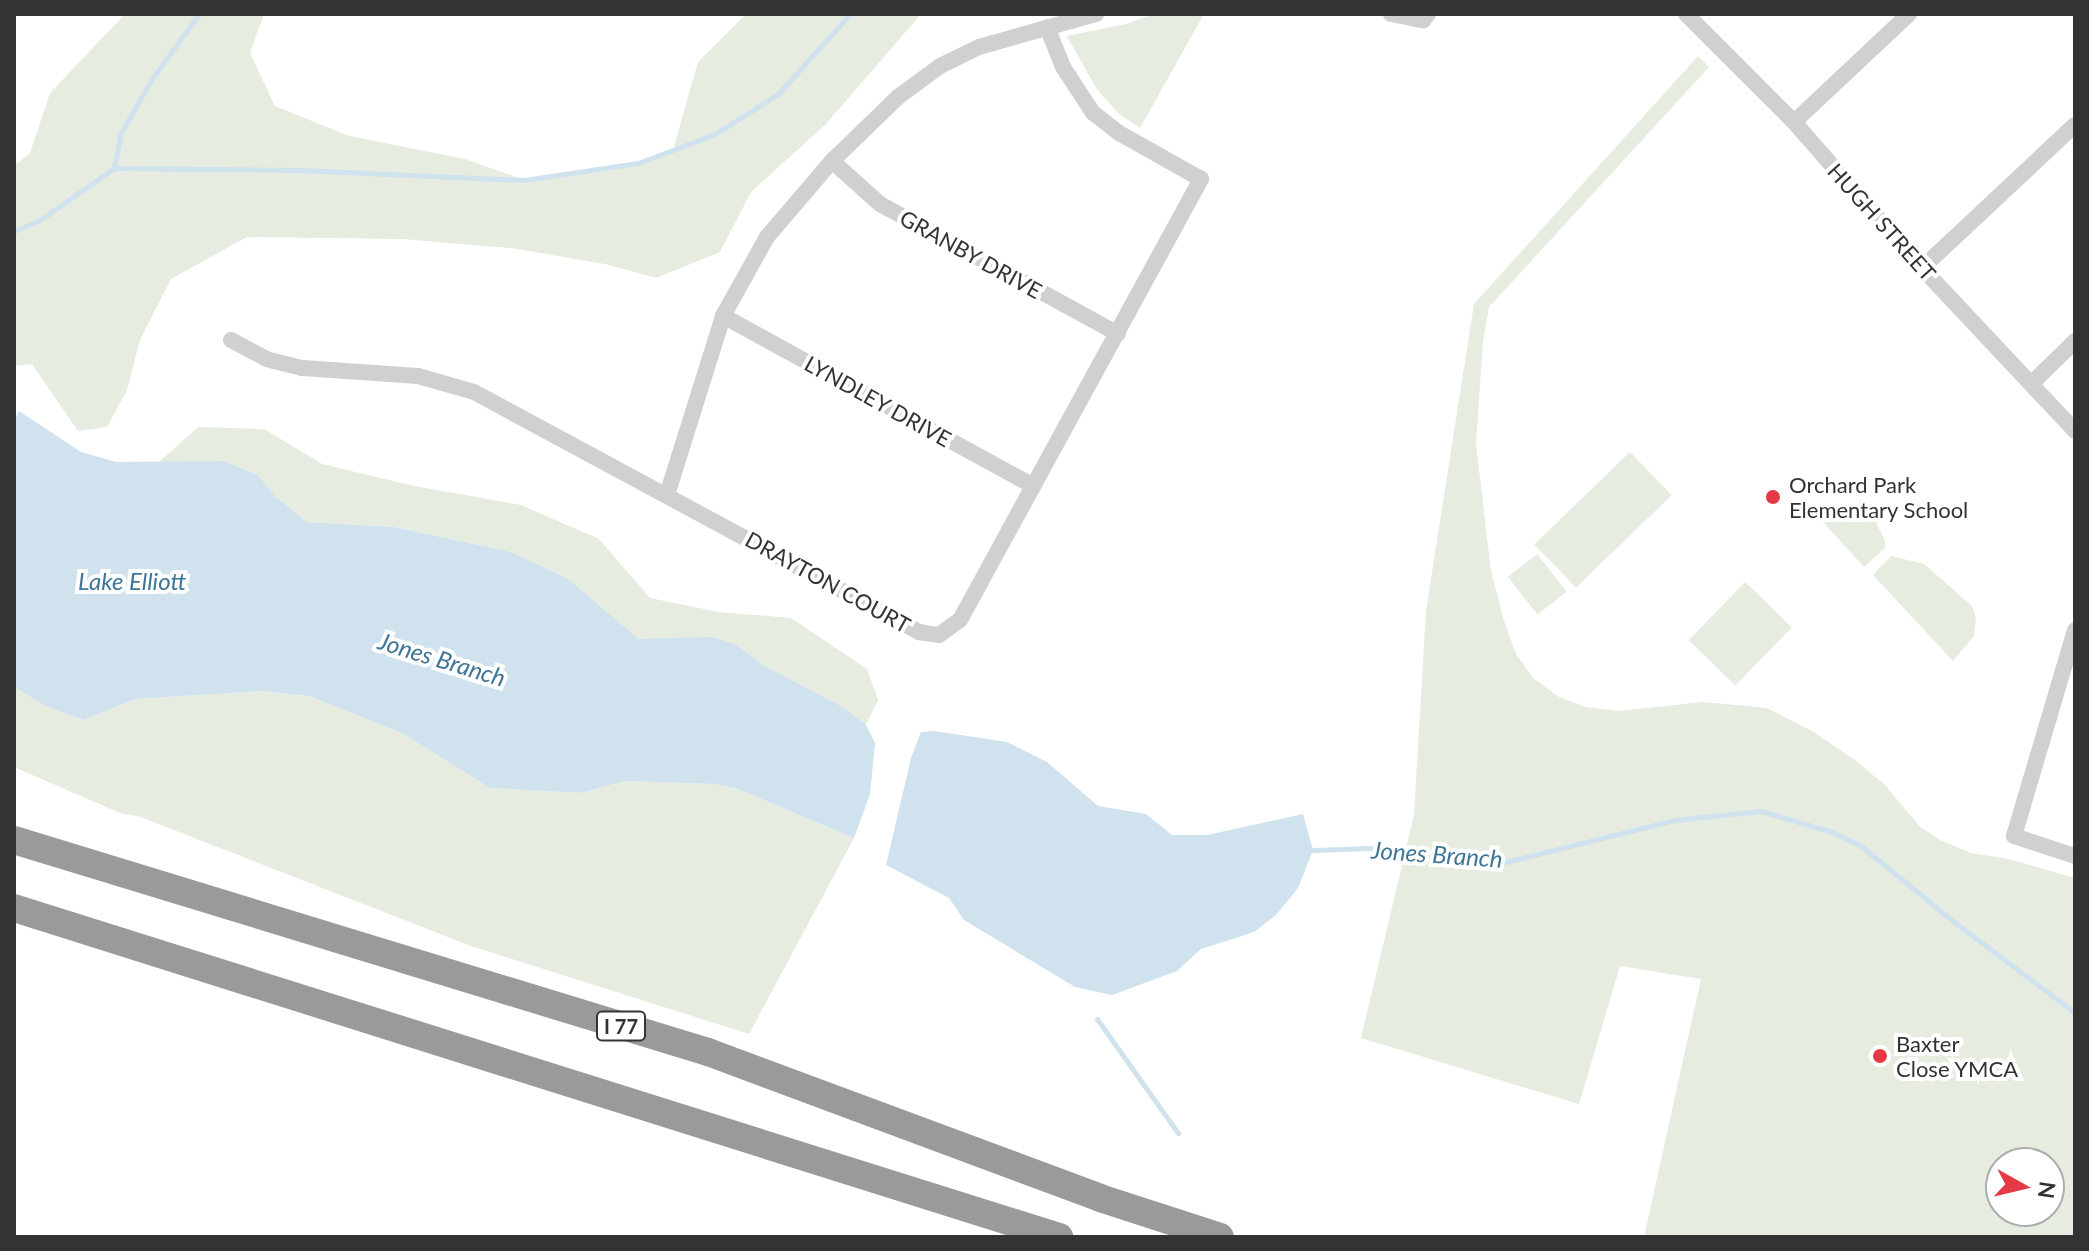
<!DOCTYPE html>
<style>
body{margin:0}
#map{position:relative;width:2089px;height:1251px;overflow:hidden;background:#fff;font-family:Lato,sans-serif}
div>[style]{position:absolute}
.green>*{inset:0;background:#e6ecdf;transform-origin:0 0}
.water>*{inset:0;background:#cfe2ee}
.stream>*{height:5px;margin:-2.5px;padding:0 2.5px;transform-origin:2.5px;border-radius:2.5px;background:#cfe2ee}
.street>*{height:16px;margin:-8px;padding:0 8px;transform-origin:8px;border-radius:8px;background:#d0d0d0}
.highway>*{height:28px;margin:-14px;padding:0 14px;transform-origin:14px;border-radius:14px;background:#9a9a9a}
.dots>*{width:22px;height:22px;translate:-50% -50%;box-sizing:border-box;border:4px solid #fff;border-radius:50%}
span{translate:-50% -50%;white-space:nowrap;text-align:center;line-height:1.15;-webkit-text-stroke:8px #fff;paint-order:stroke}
.shield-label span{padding:2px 6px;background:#fff;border:2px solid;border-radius:6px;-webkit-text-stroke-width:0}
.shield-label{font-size:20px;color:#333;font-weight:700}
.street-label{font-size:22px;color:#333}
.poi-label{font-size:22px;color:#333}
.left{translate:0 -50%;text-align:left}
.water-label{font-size:24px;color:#3f7597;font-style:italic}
.frame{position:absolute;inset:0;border:16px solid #333;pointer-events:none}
.north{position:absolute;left:1985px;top:1147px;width:80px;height:80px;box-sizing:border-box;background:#fff;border:2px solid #adadad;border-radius:50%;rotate:98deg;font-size:22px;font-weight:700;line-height:32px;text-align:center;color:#333}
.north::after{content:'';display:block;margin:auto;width:28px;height:36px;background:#e63946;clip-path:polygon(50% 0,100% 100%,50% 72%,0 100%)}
</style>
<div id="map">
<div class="green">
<div style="clip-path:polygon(125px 14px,264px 14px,250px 53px,275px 106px,349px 136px,465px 159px,524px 180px,638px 163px,673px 150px,698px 62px,746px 14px,921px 14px,826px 124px,751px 192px,720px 252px,656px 278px,605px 264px,511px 248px,403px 239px,247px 237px,171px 279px,140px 340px,127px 390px,107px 427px,78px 431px,32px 364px,14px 366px,14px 166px,30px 153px,50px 93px)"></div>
<div style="clip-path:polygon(1154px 14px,1204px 14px,1140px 128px,1118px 113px,1096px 88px,1067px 36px,1126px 24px)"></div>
<div style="clip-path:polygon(evenodd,1698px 56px,1709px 67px,1489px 307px,1483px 341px,1476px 444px,1491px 571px,1504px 621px,1516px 654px,1533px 678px,1559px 697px,1586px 707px,1618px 711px,1703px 702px,1767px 708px,1812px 731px,1855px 760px,1885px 785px,1920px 827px,1940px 840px,1971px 853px,2008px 859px,2075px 878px,2075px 1237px,1644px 1237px,1701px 979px,1620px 966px,1579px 1104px,1361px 1038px,1414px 815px,1426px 611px,1474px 304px,1698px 56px,2001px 1163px,2049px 1163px,2049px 1211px,2001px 1211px,2001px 1163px)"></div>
<div style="clip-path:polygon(198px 427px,264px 429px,322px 464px,414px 486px,521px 505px,599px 539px,650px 598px,719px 612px,791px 618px,867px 669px,878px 700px,866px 725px,843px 707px,765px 666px,735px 644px,639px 639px,567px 578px,511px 552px,394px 527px,307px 522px,275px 496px,258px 475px,223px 461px,158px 463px)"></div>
<div style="left:1630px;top:452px;width:60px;height:133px;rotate:46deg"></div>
<div style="clip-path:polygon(1849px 505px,1870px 510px,1885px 541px,1885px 548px,1864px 567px,1823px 522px)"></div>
<div style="left:1537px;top:554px;width:48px;height:37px;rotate:52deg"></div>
<div style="clip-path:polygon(1891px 556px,1924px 564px,1972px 606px,1976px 618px,1974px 636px,1953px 661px,1873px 575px)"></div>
<div style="left:1745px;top:582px;width:65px;height:81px;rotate:44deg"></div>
<div style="clip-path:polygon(14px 687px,47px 707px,84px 720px,135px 699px,262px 691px,309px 696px,402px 733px,490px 788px,581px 793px,625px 781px,714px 784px,738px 789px,854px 838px,749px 1034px,471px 946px,138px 816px,120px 813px,14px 767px)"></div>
</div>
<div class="water">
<div style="clip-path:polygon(19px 411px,81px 452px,116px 462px,223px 461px,258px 475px,275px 496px,307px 522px,394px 527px,511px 552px,567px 578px,639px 639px,711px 637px,735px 644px,765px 666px,843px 707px,866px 725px,875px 743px,870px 794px,854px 838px,738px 789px,714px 784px,625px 781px,581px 793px,490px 788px,402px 733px,309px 696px,262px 691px,135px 699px,84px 720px,47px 707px,14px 687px,14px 420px)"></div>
<div style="clip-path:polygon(934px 731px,1007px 742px,1047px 762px,1098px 806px,1146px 814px,1172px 835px,1207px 835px,1303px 814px,1313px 850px,1298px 888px,1276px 915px,1254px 932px,1201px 949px,1177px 971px,1112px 995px,1075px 987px,964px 920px,949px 898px,886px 865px,911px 758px,921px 732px)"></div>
</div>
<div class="stream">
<div style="left:114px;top:168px;width:36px;rotate:-79deg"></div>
<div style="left:121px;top:133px;width:61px;rotate:-60.5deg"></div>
<div style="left:151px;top:80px;width:82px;rotate:-54deg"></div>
<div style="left:14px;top:231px;width:28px;rotate:-23deg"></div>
<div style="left:40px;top:220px;width:90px;rotate:-35.1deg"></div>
<div style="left:114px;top:168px;width:187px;rotate:0.6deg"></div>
<div style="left:301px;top:170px;width:223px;rotate:2.6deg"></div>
<div style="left:524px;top:180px;width:115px;rotate:-8.5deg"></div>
<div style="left:638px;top:163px;width:82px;rotate:-20.6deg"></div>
<div style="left:715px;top:134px;width:75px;rotate:-32.4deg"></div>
<div style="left:778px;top:94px;width:108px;rotate:-48deg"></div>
<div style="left:1313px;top:850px;width:56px;rotate:-2deg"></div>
<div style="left:1369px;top:848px;width:130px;rotate:7.1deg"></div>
<div style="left:1498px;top:864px;width:182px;rotate:-14deg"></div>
<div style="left:1675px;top:820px;width:86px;rotate:-6deg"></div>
<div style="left:1761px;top:811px;width:74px;rotate:16.5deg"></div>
<div style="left:1832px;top:832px;width:32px;rotate:26deg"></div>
<div style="left:1861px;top:846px;width:119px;rotate:39.2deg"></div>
<div style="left:1953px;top:921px;width:153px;rotate:37deg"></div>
<div style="left:1097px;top:1019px;width:140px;rotate:54.6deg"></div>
</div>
<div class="street">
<div style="left:1391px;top:14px;width:33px;rotate:11deg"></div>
<div style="left:1423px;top:20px;width:8px;rotate:-50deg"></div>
<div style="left:1686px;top:14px;width:153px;rotate:45deg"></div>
<div style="left:1794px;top:122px;width:194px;rotate:48.8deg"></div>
<div style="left:1922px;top:268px;width:224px;rotate:46.8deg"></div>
<div style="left:1794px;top:122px;width:158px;rotate:-43.2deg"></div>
<div style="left:832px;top:161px;width:64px;rotate:41.9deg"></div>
<div style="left:880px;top:204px;width:271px;rotate:28.6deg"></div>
<div style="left:1922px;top:268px;width:209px;rotate:-43.1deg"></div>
<div style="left:723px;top:316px;width:354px;rotate:28.7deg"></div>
<div style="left:231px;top:340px;width:40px;rotate:28deg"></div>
<div style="left:266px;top:359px;width:38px;rotate:14deg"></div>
<div style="left:303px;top:368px;width:115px;rotate:4deg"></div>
<div style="left:418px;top:376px;width:58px;rotate:15.9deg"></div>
<div style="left:474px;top:392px;width:506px;rotate:28.34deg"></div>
<div style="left:919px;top:632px;width:20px;rotate:9deg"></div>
<div style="left:939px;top:635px;width:26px;rotate:-36deg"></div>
<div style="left:960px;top:620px;width:503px;rotate:-61.34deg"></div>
<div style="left:1201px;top:179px;width:94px;rotate:-150.7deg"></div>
<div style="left:1119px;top:133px;width:33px;rotate:-142deg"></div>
<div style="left:1093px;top:113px;width:55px;rotate:-123.1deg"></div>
<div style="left:1063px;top:67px;width:43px;rotate:-111.8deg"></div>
<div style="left:2031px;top:384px;width:62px;rotate:-44.3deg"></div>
<div style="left:667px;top:495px;width:188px;rotate:-72.6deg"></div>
<div style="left:723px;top:316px;width:90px;rotate:-60.9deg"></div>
<div style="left:767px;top:237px;width:100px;rotate:-49.5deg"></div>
<div style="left:832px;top:161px;width:92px;rotate:-44.1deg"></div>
<div style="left:898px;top:97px;width:52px;rotate:-36.4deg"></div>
<div style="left:940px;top:66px;width:43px;rotate:-26deg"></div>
<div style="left:979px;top:47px;width:122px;rotate:-15.8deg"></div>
<div style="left:2075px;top:630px;width:215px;rotate:106.5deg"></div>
<div style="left:2014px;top:836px;width:64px;rotate:18.2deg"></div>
</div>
<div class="highway">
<div style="left:14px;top:840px;width:726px;rotate:16.99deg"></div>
<div style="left:708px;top:1052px;width:418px;rotate:20.4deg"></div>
<div style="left:1100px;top:1198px;width:126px;rotate:18deg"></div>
<div style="left:14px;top:908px;width:1096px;rotate:17.48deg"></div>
</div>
<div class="dots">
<div style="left:1773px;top:497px;background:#e63946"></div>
<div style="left:1880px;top:1056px;background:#e63946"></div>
</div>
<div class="shield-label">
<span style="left:621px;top:1026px">I 77</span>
</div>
<div class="street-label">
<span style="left:1882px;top:222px;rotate:48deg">HUGH STREET</span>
<span style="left:971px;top:254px;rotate:29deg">GRANBY DRIVE</span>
<span style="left:878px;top:401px;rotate:29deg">LYNDLEY DRIVE</span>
<span style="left:828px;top:582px;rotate:29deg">DRAYTON COURT</span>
</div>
<div class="poi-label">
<span class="left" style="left:1789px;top:497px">Orchard Park<br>Elementary School</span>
<span class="left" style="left:1896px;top:1056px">Baxter<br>Close YMCA</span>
</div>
<div class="water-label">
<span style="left:132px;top:581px">Lake Elliott</span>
<span style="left:442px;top:659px;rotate:17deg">Jones Branch</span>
<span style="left:1437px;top:854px;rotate:4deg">Jones Branch</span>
</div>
<div class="frame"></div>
<div class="north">N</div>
</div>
